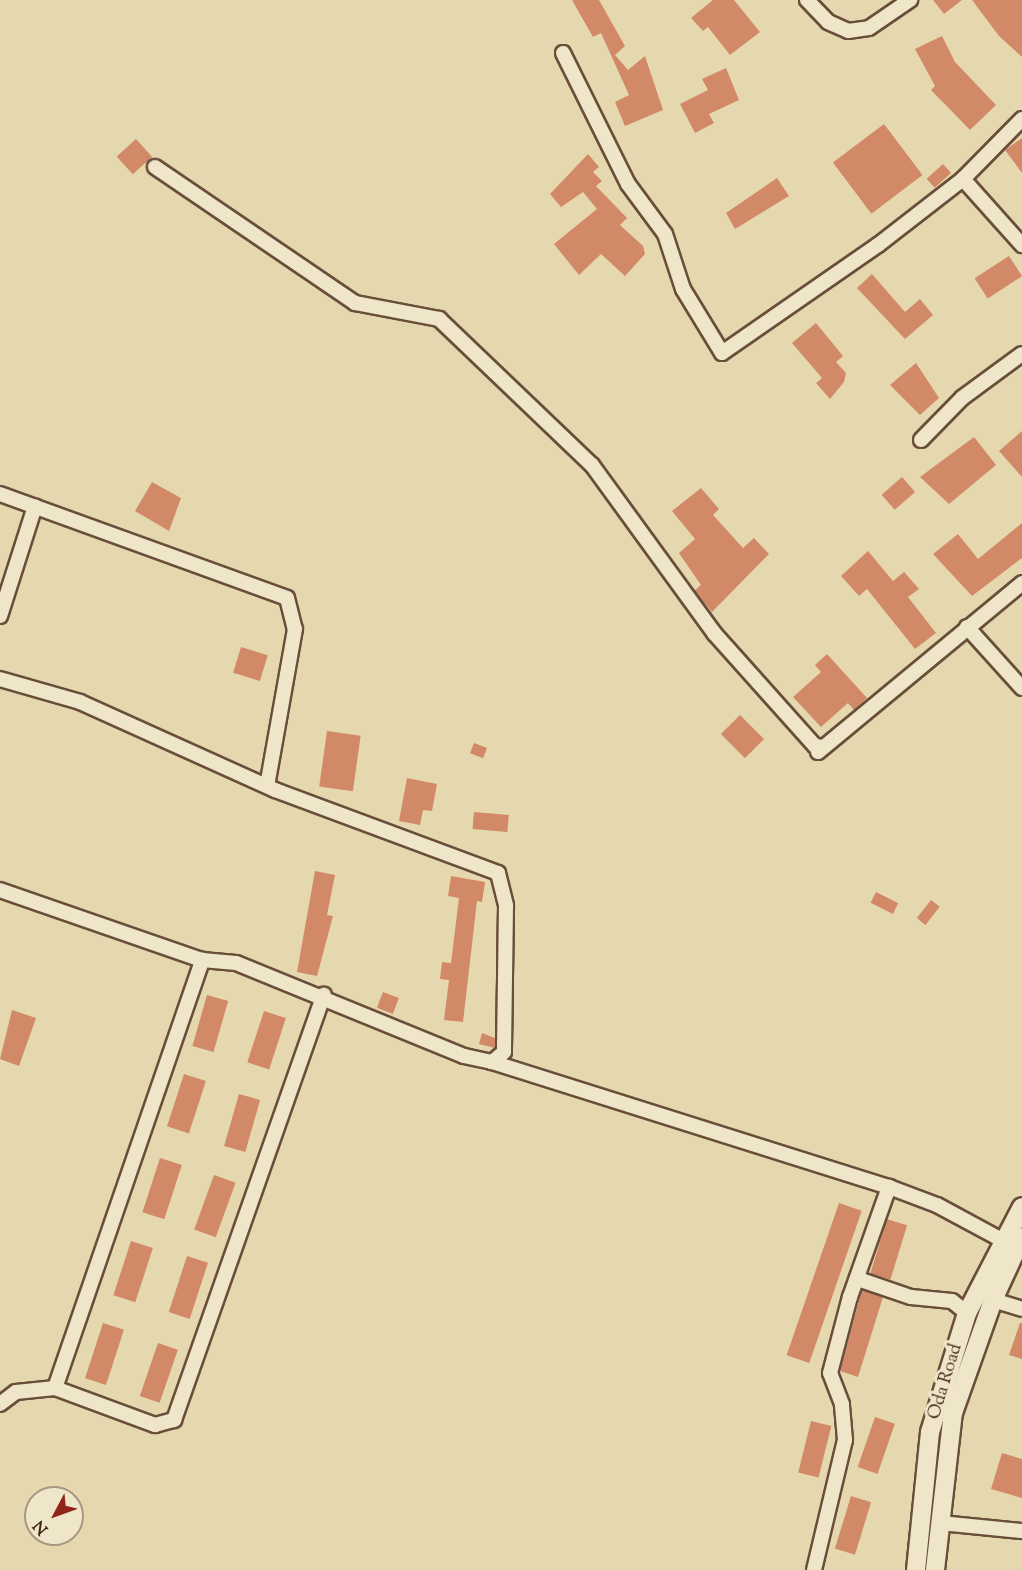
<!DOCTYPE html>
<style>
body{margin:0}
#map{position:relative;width:1022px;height:1570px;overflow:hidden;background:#e6d8ae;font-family:"Sorts Mill Goudy",serif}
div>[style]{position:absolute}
.building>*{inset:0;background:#d28968;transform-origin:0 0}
.roads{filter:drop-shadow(2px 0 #694e3a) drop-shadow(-2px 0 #694e3a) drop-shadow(0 2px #694e3a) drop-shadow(0 -2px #694e3a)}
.street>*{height:14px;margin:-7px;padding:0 7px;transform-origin:7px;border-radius:7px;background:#efe6ca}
.secondary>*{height:18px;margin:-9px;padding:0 9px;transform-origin:9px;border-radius:9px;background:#efe6ca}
span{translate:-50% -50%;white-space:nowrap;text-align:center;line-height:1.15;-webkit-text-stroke:6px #efe6ca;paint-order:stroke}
.street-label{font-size:18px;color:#3f2013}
.north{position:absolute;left:24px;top:1486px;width:60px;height:60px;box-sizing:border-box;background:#efe6ca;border:2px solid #a99781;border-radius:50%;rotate:229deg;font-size:16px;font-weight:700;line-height:24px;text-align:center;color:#3f2013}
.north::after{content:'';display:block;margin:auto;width:21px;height:27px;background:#8f2418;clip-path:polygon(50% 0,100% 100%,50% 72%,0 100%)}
</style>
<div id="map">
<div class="building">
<div style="clip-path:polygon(572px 0,599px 0,625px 46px,615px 55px,628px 70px,645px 56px,663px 110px,625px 126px,615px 102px,629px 95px,601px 33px,593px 37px)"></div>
<div style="clip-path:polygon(713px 0,734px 0,760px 32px,730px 55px,708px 27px,703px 31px,691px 18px)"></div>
<div style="clip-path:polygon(933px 0,962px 0,944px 14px)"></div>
<div style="clip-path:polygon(972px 0,1022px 0,1022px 57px,999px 36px)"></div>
<div style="clip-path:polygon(942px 36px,955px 62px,996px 105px,970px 130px,931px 90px,935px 86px,915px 49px)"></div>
<div style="clip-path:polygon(726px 68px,739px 100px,709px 114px,714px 123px,695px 133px,680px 104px,708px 90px,702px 79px)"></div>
<div style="left:884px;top:124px;width:64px;height:64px;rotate:53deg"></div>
<div style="clip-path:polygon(1022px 138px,1022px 173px,1005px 150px)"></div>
<div style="left:136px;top:139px;width:24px;height:26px;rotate:48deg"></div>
<div style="clip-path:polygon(588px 154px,599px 167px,593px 172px,602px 181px,596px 186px,627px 218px,620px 225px,643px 246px,645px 254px,625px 276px,601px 254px,579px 275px,554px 244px,597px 209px,583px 192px,561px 207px,550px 194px)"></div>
<div style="left:943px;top:164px;width:12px;height:22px;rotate:48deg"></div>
<div style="clip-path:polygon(777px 178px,789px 196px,735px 229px,726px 213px)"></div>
<div style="left:1009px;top:256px;width:24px;height:41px;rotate:57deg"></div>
<div style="clip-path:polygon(872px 274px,905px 312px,920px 299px,933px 315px,905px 339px,857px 288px)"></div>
<div style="clip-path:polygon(816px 323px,843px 356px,836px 362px,846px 373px,844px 382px,830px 399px,816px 383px,822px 378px,792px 343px)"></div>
<div style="clip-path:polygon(916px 363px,939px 398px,920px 415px,890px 385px)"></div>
<div style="clip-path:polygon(1022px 431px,1022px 477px,999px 451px)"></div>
<div style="clip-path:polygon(974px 437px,996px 465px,949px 504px,920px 477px)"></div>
<div style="left:902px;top:477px;width:20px;height:27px;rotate:49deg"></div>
<div style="clip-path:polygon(152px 482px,181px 498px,169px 531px,135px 511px)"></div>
<div style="clip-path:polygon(701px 488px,719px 509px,713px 515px,743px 548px,754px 538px,769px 554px,712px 612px,694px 591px,701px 585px,679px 553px,695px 539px,672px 511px)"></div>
<div style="clip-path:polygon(1022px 523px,1022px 558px,972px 596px,933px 554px,958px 534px,978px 559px)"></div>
<div style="clip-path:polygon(868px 551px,893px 581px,904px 572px,919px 589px,908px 597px,936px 633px,915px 649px,867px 589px,859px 596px,841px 576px)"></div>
<div style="left:241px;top:647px;width:28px;height:27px;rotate:17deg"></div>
<div style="clip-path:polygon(827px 654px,867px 698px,854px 710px,848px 703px,821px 727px,793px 697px,821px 672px,815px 665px)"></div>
<div style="left:740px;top:715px;width:34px;height:27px;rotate:45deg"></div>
<div style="left:327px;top:731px;width:34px;height:56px;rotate:8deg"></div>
<div style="left:474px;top:743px;width:14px;height:11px;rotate:21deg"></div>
<div style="clip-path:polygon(407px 778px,437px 784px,432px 811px,423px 810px,420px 825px,399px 821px)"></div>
<div style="left:474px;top:812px;width:35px;height:17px;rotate:5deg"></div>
<div style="clip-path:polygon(315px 871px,335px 875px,327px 915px,333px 916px,317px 976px,297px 972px)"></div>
<div style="clip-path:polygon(451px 876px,485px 882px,482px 902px,477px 901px,463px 1022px,444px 1020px,449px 980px,440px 979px,442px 962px,451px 963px,459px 898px,448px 896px)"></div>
<div style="left:876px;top:892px;width:25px;height:12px;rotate:27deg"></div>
<div style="left:931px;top:900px;width:11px;height:23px;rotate:38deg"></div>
<div style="left:383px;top:992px;width:17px;height:17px;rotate:21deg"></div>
<div style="left:207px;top:995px;width:22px;height:53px;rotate:16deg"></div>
<div style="clip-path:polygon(12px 1010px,36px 1018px,19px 1066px,0 1059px)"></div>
<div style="left:264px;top:1011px;width:23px;height:54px;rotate:18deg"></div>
<div style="clip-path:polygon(482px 1033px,495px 1038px,495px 1048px,479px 1044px)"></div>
<div style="left:184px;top:1074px;width:23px;height:55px;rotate:18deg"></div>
<div style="left:239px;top:1094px;width:22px;height:54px;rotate:16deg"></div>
<div style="left:160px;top:1158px;width:23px;height:57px;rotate:18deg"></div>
<div style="left:214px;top:1175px;width:23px;height:58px;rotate:20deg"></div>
<div style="left:839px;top:1203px;width:24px;height:161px;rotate:19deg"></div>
<div style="left:887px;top:1219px;width:21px;height:57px;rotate:17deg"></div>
<div style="left:131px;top:1241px;width:23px;height:57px;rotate:18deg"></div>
<div style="left:187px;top:1256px;width:22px;height:59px;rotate:18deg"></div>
<div style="clip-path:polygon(862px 1290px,883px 1297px,858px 1377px,840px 1371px)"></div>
<div style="left:103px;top:1323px;width:22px;height:58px;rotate:18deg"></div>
<div style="clip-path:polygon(1020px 1323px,1022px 1323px,1022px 1359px,1009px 1355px)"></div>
<div style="left:158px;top:1343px;width:21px;height:56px;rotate:19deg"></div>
<div style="left:875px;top:1417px;width:21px;height:53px;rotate:19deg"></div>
<div style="left:811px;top:1421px;width:21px;height:53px;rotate:14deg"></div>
<div style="clip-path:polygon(1002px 1453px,1022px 1459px,1022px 1498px,991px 1489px)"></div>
<div style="left:851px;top:1496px;width:21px;height:55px;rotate:17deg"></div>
</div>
<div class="roads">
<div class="street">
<div style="left:807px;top:0;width:30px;rotate:46deg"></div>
<div style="left:828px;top:22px;width:22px;rotate:24deg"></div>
<div style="left:848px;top:31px;width:21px;rotate:-8deg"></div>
<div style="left:869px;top:28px;width:50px;rotate:-34.3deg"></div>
<div style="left:563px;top:53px;width:146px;rotate:63.6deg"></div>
<div style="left:628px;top:184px;width:62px;rotate:53.5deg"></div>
<div style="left:665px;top:234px;width:58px;rotate:71.9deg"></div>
<div style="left:683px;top:289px;width:75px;rotate:58.6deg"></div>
<div style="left:722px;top:353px;width:190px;rotate:-34.7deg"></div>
<div style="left:878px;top:245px;width:108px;rotate:-37.8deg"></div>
<div style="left:963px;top:179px;width:84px;rotate:-45.5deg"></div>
<div style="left:155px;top:167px;width:242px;rotate:34.2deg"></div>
<div style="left:355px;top:303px;width:86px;rotate:10.8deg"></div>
<div style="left:439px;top:319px;width:211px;rotate:43.7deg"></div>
<div style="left:592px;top:465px;width:208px;rotate:54deg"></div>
<div style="left:714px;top:633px;width:152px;rotate:48.2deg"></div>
<div style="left:815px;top:746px;width:8px;rotate:7deg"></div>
<div style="left:963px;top:179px;width:89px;rotate:48.2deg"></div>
<div style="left:921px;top:440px;width:59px;rotate:-45.7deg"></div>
<div style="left:962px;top:398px;width:74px;rotate:-36.3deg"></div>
<div style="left:0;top:494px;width:305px;rotate:19.9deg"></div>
<div style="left:287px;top:598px;width:32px;rotate:76deg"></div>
<div style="left:295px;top:629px;width:159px;rotate:100.1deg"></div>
<div style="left:0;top:616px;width:115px;rotate:-72.3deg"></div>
<div style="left:967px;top:627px;width:82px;rotate:48deg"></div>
<div style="left:0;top:679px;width:83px;rotate:16deg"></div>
<div style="left:80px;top:702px;width:214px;rotate:24.3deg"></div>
<div style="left:275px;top:790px;width:238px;rotate:20.4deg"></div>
<div style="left:498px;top:873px;width:34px;rotate:76deg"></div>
<div style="left:506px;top:906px;width:146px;rotate:90.8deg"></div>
<div style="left:504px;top:1052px;width:16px;rotate:140deg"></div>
<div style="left:492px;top:1062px;width:29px;rotate:-168deg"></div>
<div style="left:464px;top:1056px;width:246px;rotate:-157.8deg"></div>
<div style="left:236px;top:963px;width:34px;rotate:-175deg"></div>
<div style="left:202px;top:960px;width:214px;rotate:-160.9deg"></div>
<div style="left:818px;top:752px;width:265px;rotate:-39.6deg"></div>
<div style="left:492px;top:1062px;width:416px;rotate:17.5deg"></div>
<div style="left:889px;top:1187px;width:51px;rotate:20.6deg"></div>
<div style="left:937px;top:1205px;width:74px;rotate:28.3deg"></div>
<div style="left:858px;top:1279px;width:56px;rotate:18.8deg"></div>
<div style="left:911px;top:1297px;width:41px;rotate:5.6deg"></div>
<div style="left:952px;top:1301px;width:19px;rotate:39deg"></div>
<div style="left:993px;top:1300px;width:30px;rotate:17deg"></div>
<div style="left:55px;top:1388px;width:453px;rotate:-71deg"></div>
<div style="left:0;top:1404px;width:20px;rotate:-37deg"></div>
<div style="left:16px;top:1392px;width:39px;rotate:-6deg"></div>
<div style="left:55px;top:1388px;width:107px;rotate:20.3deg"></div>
<div style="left:155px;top:1425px;width:20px;rotate:-15deg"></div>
<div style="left:174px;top:1420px;width:451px;rotate:-70.6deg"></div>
<div style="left:940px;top:1523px;width:82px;rotate:5.6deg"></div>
<div style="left:814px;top:1570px;width:134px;rotate:-76.6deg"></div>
<div style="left:845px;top:1440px;width:36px;rotate:-95deg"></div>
<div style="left:842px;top:1404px;width:33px;rotate:-111deg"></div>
<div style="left:830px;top:1373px;width:79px;rotate:-75.3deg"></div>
<div style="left:850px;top:1297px;width:117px;rotate:-70.5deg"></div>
</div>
<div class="secondary">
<div style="left:916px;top:1570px;width:139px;rotate:-84.2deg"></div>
<div style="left:930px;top:1432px;width:125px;rotate:-72.7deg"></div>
<div style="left:967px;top:1313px;width:119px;rotate:-62.6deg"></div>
<div style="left:935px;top:1570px;width:158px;rotate:-83.5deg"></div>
<div style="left:953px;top:1413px;width:120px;rotate:-70.5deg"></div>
<div style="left:993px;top:1300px;width:69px;rotate:-65.3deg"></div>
</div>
</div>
<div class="street-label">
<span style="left:946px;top:1382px;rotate:-73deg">Oda Road</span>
</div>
<div class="north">N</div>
</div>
